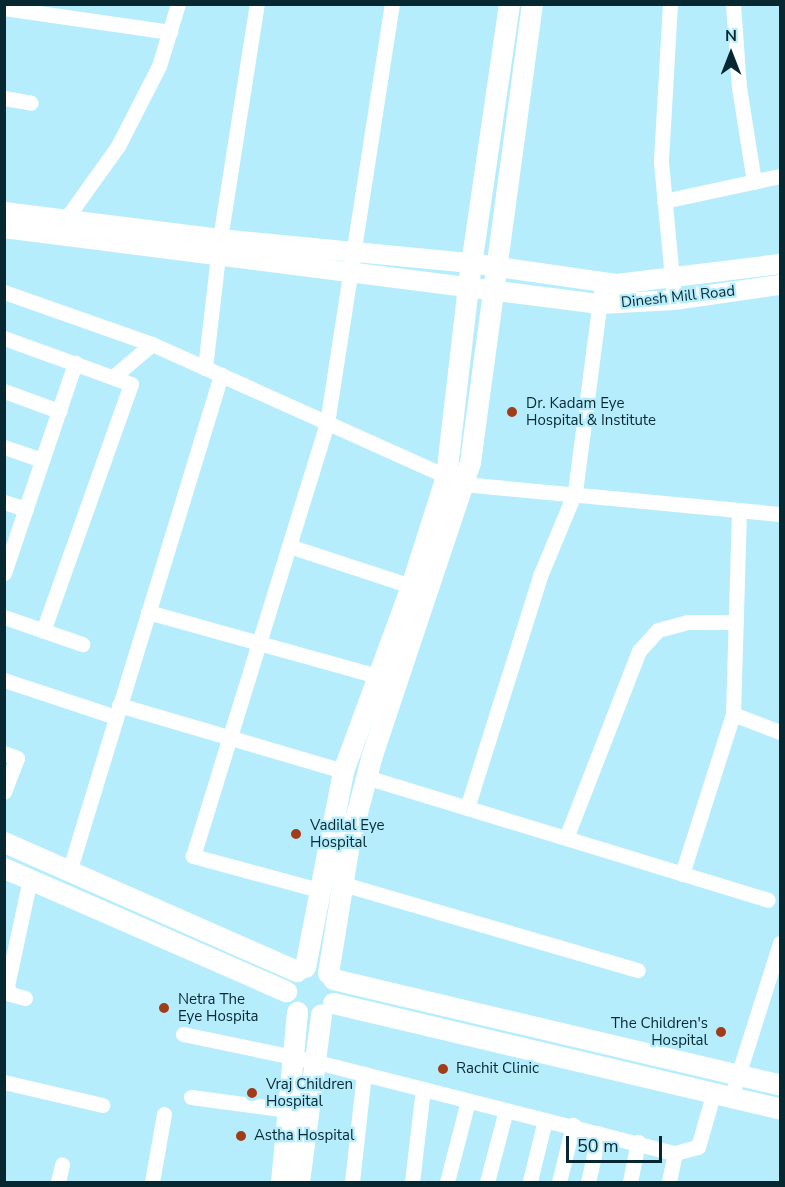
<!DOCTYPE html>
<style>
body{margin:0}
#map{position:relative;width:785px;height:1187px;overflow:hidden;background:#b6edfd;font-family:"Nunito Sans",sans-serif}
div>[style]{position:absolute}
.minor>*{height:15px;margin:-7.5px;padding:0 7.5px;transform-origin:7.5px;border-radius:7.5px;background:#fff}
.tertiary>*{height:20px;margin:-10px;padding:0 10px;transform-origin:10px;border-radius:10px;background:#fff}
.secondary>*{height:21px;margin:-10.5px;padding:0 10.5px;transform-origin:10.5px;border-radius:10.5px;background:#fff}
.dots>*{width:16px;height:16px;translate:-50% -50%;box-sizing:border-box;border:3px solid #b6edfd;border-radius:50%}
span{translate:-50% -50%;white-space:nowrap;text-align:center;line-height:1.15;-webkit-text-stroke:4.5px #b6edfd;paint-order:stroke}
.street-label{font-size:15px;color:#072830}
.poi-label{font-size:15px;color:#072830}
.left{translate:0 -50%;text-align:left}
.right{translate:-100% -50%;text-align:right}
.frame{position:absolute;inset:0;border:6px solid #072830;pointer-events:none}
.north{position:absolute;left:701px;top:24px;width:60px;height:60px;-webkit-text-stroke:4px #b6edfd;paint-order:stroke;rotate:0deg;font-size:16px;font-weight:700;line-height:24px;text-align:center;color:#072830}
.north::after{content:'';display:block;margin:auto;width:21px;height:27px;background:#072830;clip-path:polygon(50% 0,100% 100%,50% 72%,0 100%)}
.scale{position:absolute;left:566px;top:1136px;width:96px;height:27px;box-sizing:border-box;border:3px solid #072830;border-top:0;padding-left:8px;font-size:18px;line-height:21px;white-space:nowrap;color:#072830;-webkit-text-stroke:4px #b6edfd;paint-order:stroke}
</style>
<div id="map">
<div class="minor">
<div style="left:670px;top:4px;width:158px;rotate:93.3deg"></div>
<div style="left:661px;top:162px;width:139px;rotate:84.6deg"></div>
<div style="left:733px;top:4px;width:83px;rotate:85.9deg"></div>
<div style="left:739px;top:87px;width:96px;rotate:81deg"></div>
<div style="left:4px;top:8px;width:168px;rotate:8.2deg"></div>
<div style="left:4px;top:98px;width:27px;rotate:10deg"></div>
<div style="left:664px;top:201px;width:119px;rotate:-12.2deg"></div>
<div style="left:65px;top:220px;width:91px;rotate:-54.4deg"></div>
<div style="left:118px;top:146px;width:90px;rotate:-62.9deg"></div>
<div style="left:159px;top:66px;width:65px;rotate:-73deg"></div>
<div style="left:4px;top:292px;width:157px;rotate:19.4deg"></div>
<div style="left:152px;top:344px;width:341px;rotate:24.2deg"></div>
<div style="left:463px;top:484px;width:318px;rotate:5.4deg"></div>
<div style="left:4px;top:338px;width:135px;rotate:19.9deg"></div>
<div style="left:131px;top:384px;width:262px;rotate:109.6deg"></div>
<div style="left:205px;top:368px;width:130px;rotate:-83.4deg"></div>
<div style="left:220px;top:239px;width:238px;rotate:-81.1deg"></div>
<div style="left:113px;top:377px;width:51px;rotate:-40.2deg"></div>
<div style="left:4px;top:391px;width:59px;rotate:20deg"></div>
<div style="left:4px;top:447px;width:40px;rotate:18.9deg"></div>
<div style="left:4px;top:502px;width:23px;rotate:18deg"></div>
<div style="left:289px;top:546px;width:128px;rotate:18.2deg"></div>
<div style="left:4px;top:573px;width:222px;rotate:-71.3deg"></div>
<div style="left:148px;top:612px;width:238px;rotate:15.6deg"></div>
<div style="left:4px;top:617px;width:83px;rotate:19.1deg"></div>
<div style="left:4px;top:680px;width:118px;rotate:18.3deg"></div>
<div style="left:119px;top:705px;width:234px;rotate:16.4deg"></div>
<div style="left:733px;top:714px;width:50px;rotate:21deg"></div>
<div style="left:4px;top:753px;width:14px;rotate:21deg"></div>
<div style="left:17px;top:758px;width:36px;rotate:111deg"></div>
<div style="left:366px;top:777px;width:420px;rotate:17deg"></div>
<div style="left:467px;top:808px;width:243px;rotate:-72.5deg"></div>
<div style="left:540px;top:576px;width:91px;rotate:-67.4deg"></div>
<div style="left:575px;top:492px;width:211px;rotate:-82.6deg"></div>
<div style="left:566px;top:838px;width:201px;rotate:-68.7deg"></div>
<div style="left:639px;top:651px;width:28px;rotate:-48deg"></div>
<div style="left:658px;top:630px;width:30px;rotate:-15deg"></div>
<div style="left:687px;top:622px;width:49px"></div>
<div style="left:69px;top:872px;width:520px;rotate:-72.99deg"></div>
<div style="left:682px;top:874px;width:168px;rotate:-72.3deg"></div>
<div style="left:733px;top:714px;width:204px;rotate:-88.3deg"></div>
<div style="left:343px;top:884px;width:307px;rotate:16.3deg"></div>
<div style="left:319px;top:890px;width:131px;rotate:-164.9deg"></div>
<div style="left:193px;top:856px;width:453px;rotate:-72.8deg"></div>
<div style="left:327px;top:423px;width:424px;rotate:-81.2deg"></div>
<div style="left:25px;top:998px;width:16px;rotate:-165deg"></div>
<div style="left:10px;top:994px;width:9px;rotate:-111deg"></div>
<div style="left:7px;top:986px;width:109px;rotate:-77.9deg"></div>
<div style="left:183px;top:1034px;width:137px;rotate:11.8deg"></div>
<div style="left:317px;top:1062px;width:369px;rotate:14.3deg"></div>
<div style="left:675px;top:1153px;width:30px;rotate:102deg"></div>
<div style="left:4px;top:1082px;width:101px;rotate:13.2deg"></div>
<div style="left:735px;top:1085px;width:149px;rotate:-72.4deg"></div>
<div style="left:191px;top:1097px;width:98px;rotate:7.6deg"></div>
<div style="left:675px;top:1153px;width:24px;rotate:-15deg"></div>
<div style="left:698px;top:1147px;width:54px;rotate:-73.9deg"></div>
<div style="left:530px;top:1181px;width:63px;rotate:-76.2deg"></div>
<div style="left:58px;top:1182px;width:18px;rotate:-77deg"></div>
<div style="left:152px;top:1182px;width:69px;rotate:-80deg"></div>
<div style="left:352px;top:1182px;width:109px;rotate:-83.7deg"></div>
<div style="left:412px;top:1182px;width:94px;rotate:-83.3deg"></div>
<div style="left:447px;top:1182px;width:84px;rotate:-75.5deg"></div>
<div style="left:487px;top:1182px;width:74px;rotate:-75.2deg"></div>
<div style="left:559px;top:1182px;width:59px;rotate:-76.2deg"></div>
<div style="left:588px;top:1182px;width:50px;rotate:-77.3deg"></div>
<div style="left:630px;top:1182px;width:41px;rotate:-78.7deg"></div>
</div>
<div class="tertiary">
<div style="left:4px;top:212px;width:218px;rotate:7.1deg"></div>
<div style="left:220px;top:239px;width:252px;rotate:5.5deg"></div>
<div style="left:471px;top:263px;width:148px;rotate:8.2deg"></div>
<div style="left:617px;top:284px;width:164px;rotate:-7deg"></div>
<div style="left:4px;top:228px;width:601px;rotate:7.27deg"></div>
<div style="left:600px;top:304px;width:74px;rotate:-3.1deg"></div>
<div style="left:674px;top:300px;width:107px;rotate:-8.1deg"></div>
</div>
<div class="secondary">
<div style="left:4px;top:842px;width:320px;rotate:23.8deg"></div>
<div style="left:4px;top:868px;width:308px;rotate:23.6deg"></div>
<div style="left:305px;top:967px;width:200px;rotate:-79deg"></div>
<div style="left:343px;top:771px;width:197px;rotate:-69.8deg"></div>
<div style="left:411px;top:586px;width:115px;rotate:-72.3deg"></div>
<div style="left:446px;top:476px;width:192px;rotate:-83.4deg"></div>
<div style="left:468px;top:285px;width:284px;rotate:-81.7deg"></div>
<div style="left:328px;top:973px;width:132px;rotate:-80.8deg"></div>
<div style="left:349px;top:843px;width:91px;rotate:-75.4deg"></div>
<div style="left:372px;top:755px;width:309px;rotate:-71.5deg"></div>
<div style="left:470px;top:462px;width:462px;rotate:-82.3deg"></div>
<div style="left:333px;top:979px;width:459px;rotate:13.3deg"></div>
<div style="left:333px;top:1003px;width:459px;rotate:13.3deg"></div>
<div style="left:281px;top:1182px;width:171px;rotate:-84.6deg"></div>
<div style="left:299px;top:1182px;width:169px;rotate:-82.5deg"></div>
</div>
<div class="dots">
<div style="left:512px;top:412px;background:#a23b18"></div>
<div style="left:296px;top:834px;background:#a23b18"></div>
<div style="left:164px;top:1008px;background:#a23b18"></div>
<div style="left:721px;top:1032px;background:#a23b18"></div>
<div style="left:443px;top:1069px;background:#a23b18"></div>
<div style="left:252px;top:1093px;background:#a23b18"></div>
<div style="left:241px;top:1136px;background:#a23b18"></div>
</div>
<div class="street-label">
<span style="left:678px;top:297px;rotate:-6deg">Dinesh Mill Road</span>
</div>
<div class="poi-label">
<span class="left" style="left:526px;top:412px">Dr. Kadam Eye<br>Hospital &amp; Institute</span>
<span class="left" style="left:310px;top:834px">Vadilal Eye<br>Hospital</span>
<span class="left" style="left:178px;top:1008px">Netra The<br>Eye Hospita</span>
<span class="right" style="left:708px;top:1032px">The Children's<br>Hospital</span>
<span class="left" style="left:456px;top:1069px">Rachit Clinic</span>
<span class="left" style="left:266px;top:1093px">Vraj Children<br>Hospital</span>
<span class="left" style="left:254px;top:1136px">Astha Hospital</span>
</div>
<div class="frame"></div>
<div class="north">N</div>
<div class="scale">50 m</div>
</div>
